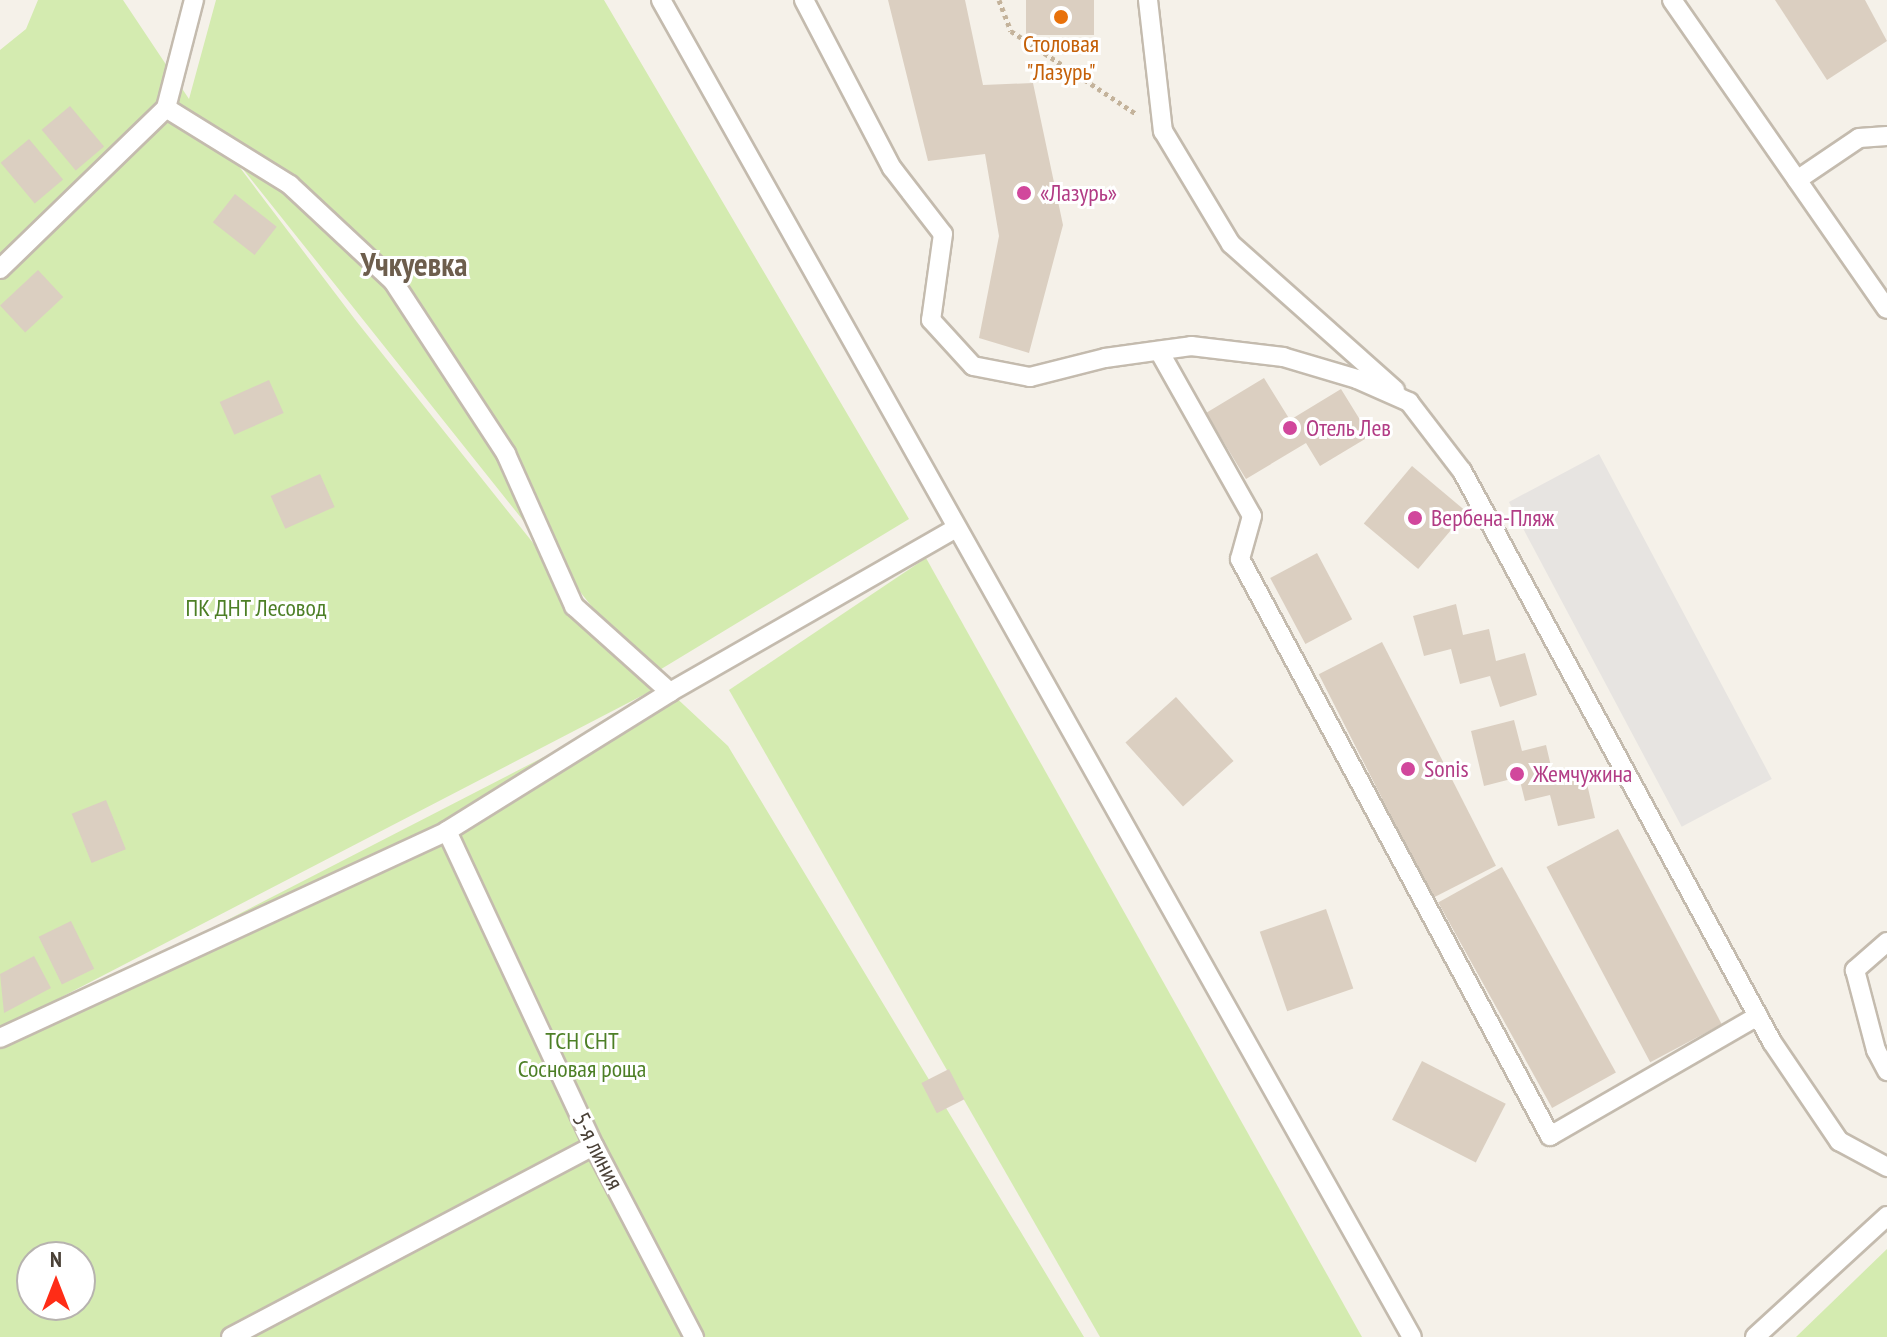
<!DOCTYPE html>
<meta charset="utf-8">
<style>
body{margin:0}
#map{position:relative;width:1887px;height:1337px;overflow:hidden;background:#f5f1e9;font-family:"PT Sans Narrow",sans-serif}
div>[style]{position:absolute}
.green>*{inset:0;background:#d4ebb0}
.parking>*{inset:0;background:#e7e4e1;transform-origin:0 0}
.building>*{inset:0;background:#dbcfc1;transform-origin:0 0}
.path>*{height:5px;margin-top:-2.5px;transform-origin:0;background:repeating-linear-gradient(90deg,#c4b39b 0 4px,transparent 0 8px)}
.roads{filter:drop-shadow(2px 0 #c4bbae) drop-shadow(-2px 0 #c4bbae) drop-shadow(0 2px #c4bbae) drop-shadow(0 -2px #c4bbae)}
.lane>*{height:18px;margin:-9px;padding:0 9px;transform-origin:9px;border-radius:9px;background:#fff}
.dots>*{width:22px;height:22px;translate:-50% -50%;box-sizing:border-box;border:4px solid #fff;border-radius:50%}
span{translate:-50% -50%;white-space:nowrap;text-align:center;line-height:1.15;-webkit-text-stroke:6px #fff;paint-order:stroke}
.food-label{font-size:24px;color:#c56008}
.hotel-label{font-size:24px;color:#b23c85}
.left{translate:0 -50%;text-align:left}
.park-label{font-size:24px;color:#4d7f26}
.street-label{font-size:24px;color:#4a4137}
.district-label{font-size:32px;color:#6d5e4d;font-weight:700}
.north{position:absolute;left:16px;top:1241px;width:80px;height:80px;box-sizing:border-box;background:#fff;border:2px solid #b7b3af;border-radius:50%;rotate:0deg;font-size:22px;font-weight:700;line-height:32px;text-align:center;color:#4a4137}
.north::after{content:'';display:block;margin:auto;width:28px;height:36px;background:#ff2c16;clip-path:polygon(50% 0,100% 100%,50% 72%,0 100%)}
</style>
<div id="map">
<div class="green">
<div style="clip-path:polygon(38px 0,123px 0,189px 99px,216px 0,604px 0,909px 519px,648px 677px,203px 119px,357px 322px,651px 691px,0 1029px,0 50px,26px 29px)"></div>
<div style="clip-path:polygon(926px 558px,1362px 1337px,1100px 1337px,729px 690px)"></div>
<div style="clip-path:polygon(evenodd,670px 692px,728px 746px,1084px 1337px,0 1337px,0 1037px,670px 692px,32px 1257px,80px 1257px,80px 1305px,32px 1305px,32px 1257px)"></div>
<div style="clip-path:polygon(1887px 1249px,1887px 1337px,1796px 1337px)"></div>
</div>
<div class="parking">
<div style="left:1599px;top:454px;width:368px;height:102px;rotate:62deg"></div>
</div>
<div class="building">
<div style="clip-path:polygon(888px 0,965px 0,983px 85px,1033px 83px,1063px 225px,1029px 353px,979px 338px,999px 236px,985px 154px,928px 161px)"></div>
<div style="left:1026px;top:0;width:68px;height:35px"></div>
<div style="clip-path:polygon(1775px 0,1865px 0,1887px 41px,1827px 80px)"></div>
<div style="left:70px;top:106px;width:53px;height:37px;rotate:50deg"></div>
<div style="left:29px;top:139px;width:53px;height:37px;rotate:50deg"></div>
<div style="left:235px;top:194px;width:53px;height:36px;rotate:38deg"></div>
<div style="left:38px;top:270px;width:37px;height:52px;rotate:47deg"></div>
<div style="clip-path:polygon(1264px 378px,1290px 420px,1341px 389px,1370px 436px,1320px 466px,1306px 443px,1246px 479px,1206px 413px)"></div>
<div style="left:269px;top:380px;width:36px;height:54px;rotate:66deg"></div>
<div style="left:1412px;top:466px;width:71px;height:75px;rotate:40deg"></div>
<div style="left:320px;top:474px;width:36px;height:54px;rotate:66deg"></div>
<div style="left:1317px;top:553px;width:75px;height:53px;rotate:62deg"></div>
<div style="clip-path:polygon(1456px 604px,1463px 635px,1489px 629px,1496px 661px,1525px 653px,1537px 695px,1500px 707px,1490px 676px,1460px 684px,1451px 649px,1424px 656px,1413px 616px)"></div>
<div style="left:1382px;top:642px;width:251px;height:71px;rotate:63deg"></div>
<div style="left:1176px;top:697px;width:86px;height:68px;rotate:48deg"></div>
<div style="clip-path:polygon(1514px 720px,1522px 751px,1546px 745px,1554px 779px,1584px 771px,1595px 818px,1558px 826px,1550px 795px,1525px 801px,1519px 777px,1484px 786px,1471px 731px)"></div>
<div style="left:106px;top:800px;width:53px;height:37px;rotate:68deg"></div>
<div style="left:1618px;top:829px;width:221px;height:81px;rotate:62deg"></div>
<div style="left:1502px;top:867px;width:235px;height:73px;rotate:61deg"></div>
<div style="left:1326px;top:909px;width:84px;height:70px;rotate:71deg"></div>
<div style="left:71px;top:921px;width:53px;height:36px;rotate:64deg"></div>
<div style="clip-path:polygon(34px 956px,51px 988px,4px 1013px,0 974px)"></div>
<div style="left:1422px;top:1061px;width:94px;height:66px;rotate:27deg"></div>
<div style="left:949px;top:1069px;width:34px;height:31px;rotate:63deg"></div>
</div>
<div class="path">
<div style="left:999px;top:0;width:33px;rotate:69deg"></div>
<div style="left:1011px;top:31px;width:149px;rotate:33.5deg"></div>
</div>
<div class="roads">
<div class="lane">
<div style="left:661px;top:0;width:1533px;rotate:60.68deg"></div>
<div style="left:804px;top:0;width:190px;rotate:62.4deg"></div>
<div style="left:892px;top:168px;width:83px;rotate:52.3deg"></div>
<div style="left:943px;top:234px;width:87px;rotate:97.9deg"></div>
<div style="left:931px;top:320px;width:62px;rotate:47.6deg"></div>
<div style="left:973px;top:366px;width:58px;rotate:10.9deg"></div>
<div style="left:1030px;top:377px;width:77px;rotate:-14.2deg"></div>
<div style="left:1105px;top:358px;width:87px;rotate:-7.9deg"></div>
<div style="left:1191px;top:346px;width:93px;rotate:6.8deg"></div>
<div style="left:1283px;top:357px;width:77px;rotate:16.6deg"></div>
<div style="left:1357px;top:379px;width:57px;rotate:23.9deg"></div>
<div style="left:1409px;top:402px;width:87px;rotate:52.5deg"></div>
<div style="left:1462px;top:471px;width:650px;rotate:61.5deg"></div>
<div style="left:1772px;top:1042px;width:120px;rotate:55.9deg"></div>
<div style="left:1839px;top:1141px;width:55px;rotate:28.4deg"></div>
<div style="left:1148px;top:0;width:132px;rotate:83.5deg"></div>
<div style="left:1163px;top:131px;width:132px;rotate:59deg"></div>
<div style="left:1231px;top:244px;width:220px;rotate:41.7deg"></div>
<div style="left:1672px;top:0;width:376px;rotate:55.2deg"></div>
<div style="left:166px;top:108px;width:146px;rotate:31.8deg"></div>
<div style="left:290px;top:185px;width:141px;rotate:43deg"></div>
<div style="left:393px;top:281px;width:207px;rotate:56.8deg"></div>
<div style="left:506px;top:454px;width:167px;rotate:65.9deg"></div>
<div style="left:574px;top:606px;width:129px;rotate:41.9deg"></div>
<div style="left:1797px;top:180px;width:75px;rotate:-34.1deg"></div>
<div style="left:1859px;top:138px;width:28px;rotate:-4deg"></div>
<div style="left:0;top:269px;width:231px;rotate:-44.1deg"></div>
<div style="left:166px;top:108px;width:112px;rotate:-75.5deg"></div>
<div style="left:1159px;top:351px;width:189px;rotate:60.6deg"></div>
<div style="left:1252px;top:516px;width:45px;rotate:105.6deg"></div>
<div style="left:1240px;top:559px;width:655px;rotate:61.75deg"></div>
<div style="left:1550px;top:1136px;width:240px;rotate:-30deg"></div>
<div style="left:447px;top:831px;width:348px;rotate:65deg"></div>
<div style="left:594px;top:1146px;width:216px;rotate:62.4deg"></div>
<div style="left:1887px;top:942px;width:43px;rotate:138.8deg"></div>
<div style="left:1855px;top:970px;width:83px;rotate:75.3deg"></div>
<div style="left:1876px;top:1050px;width:24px;rotate:62deg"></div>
<div style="left:0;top:1038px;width:493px;rotate:-24.8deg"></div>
<div style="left:447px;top:831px;width:263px;rotate:-31.9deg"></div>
<div style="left:670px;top:692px;width:328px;rotate:-29.8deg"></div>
<div style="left:231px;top:1337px;width:410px;rotate:-27.8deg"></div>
<div style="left:1755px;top:1337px;width:179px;rotate:-42.5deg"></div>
</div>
</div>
<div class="dots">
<div style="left:1061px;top:17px;background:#e8710a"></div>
<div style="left:1024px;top:193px;background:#d1479c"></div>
<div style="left:1290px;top:428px;background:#d1479c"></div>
<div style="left:1415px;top:518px;background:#d1479c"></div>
<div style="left:1408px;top:769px;background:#d1479c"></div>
<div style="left:1517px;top:774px;background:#d1479c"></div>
</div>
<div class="food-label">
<span style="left:1061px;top:58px">Столовая<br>"Лазурь"</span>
</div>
<div class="hotel-label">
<span class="left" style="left:1040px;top:193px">«Лазурь»</span>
<span class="left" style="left:1306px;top:428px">Отель Лев</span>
<span class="left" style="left:1431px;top:518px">Вербена-Пляж</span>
<span class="left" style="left:1424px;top:769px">Sonis</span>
<span class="left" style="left:1533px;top:774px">Жемчужина</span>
</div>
<div class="park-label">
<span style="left:256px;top:608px">ПК ДНТ Лесовод</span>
<span style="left:582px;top:1055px">ТСН СНТ<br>Сосновая роща</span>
</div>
<div class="street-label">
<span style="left:598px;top:1151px;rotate:63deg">5-я линия</span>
</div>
<div class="district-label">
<span style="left:414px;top:264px">Учкуевка</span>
</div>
<div class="north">N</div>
</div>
